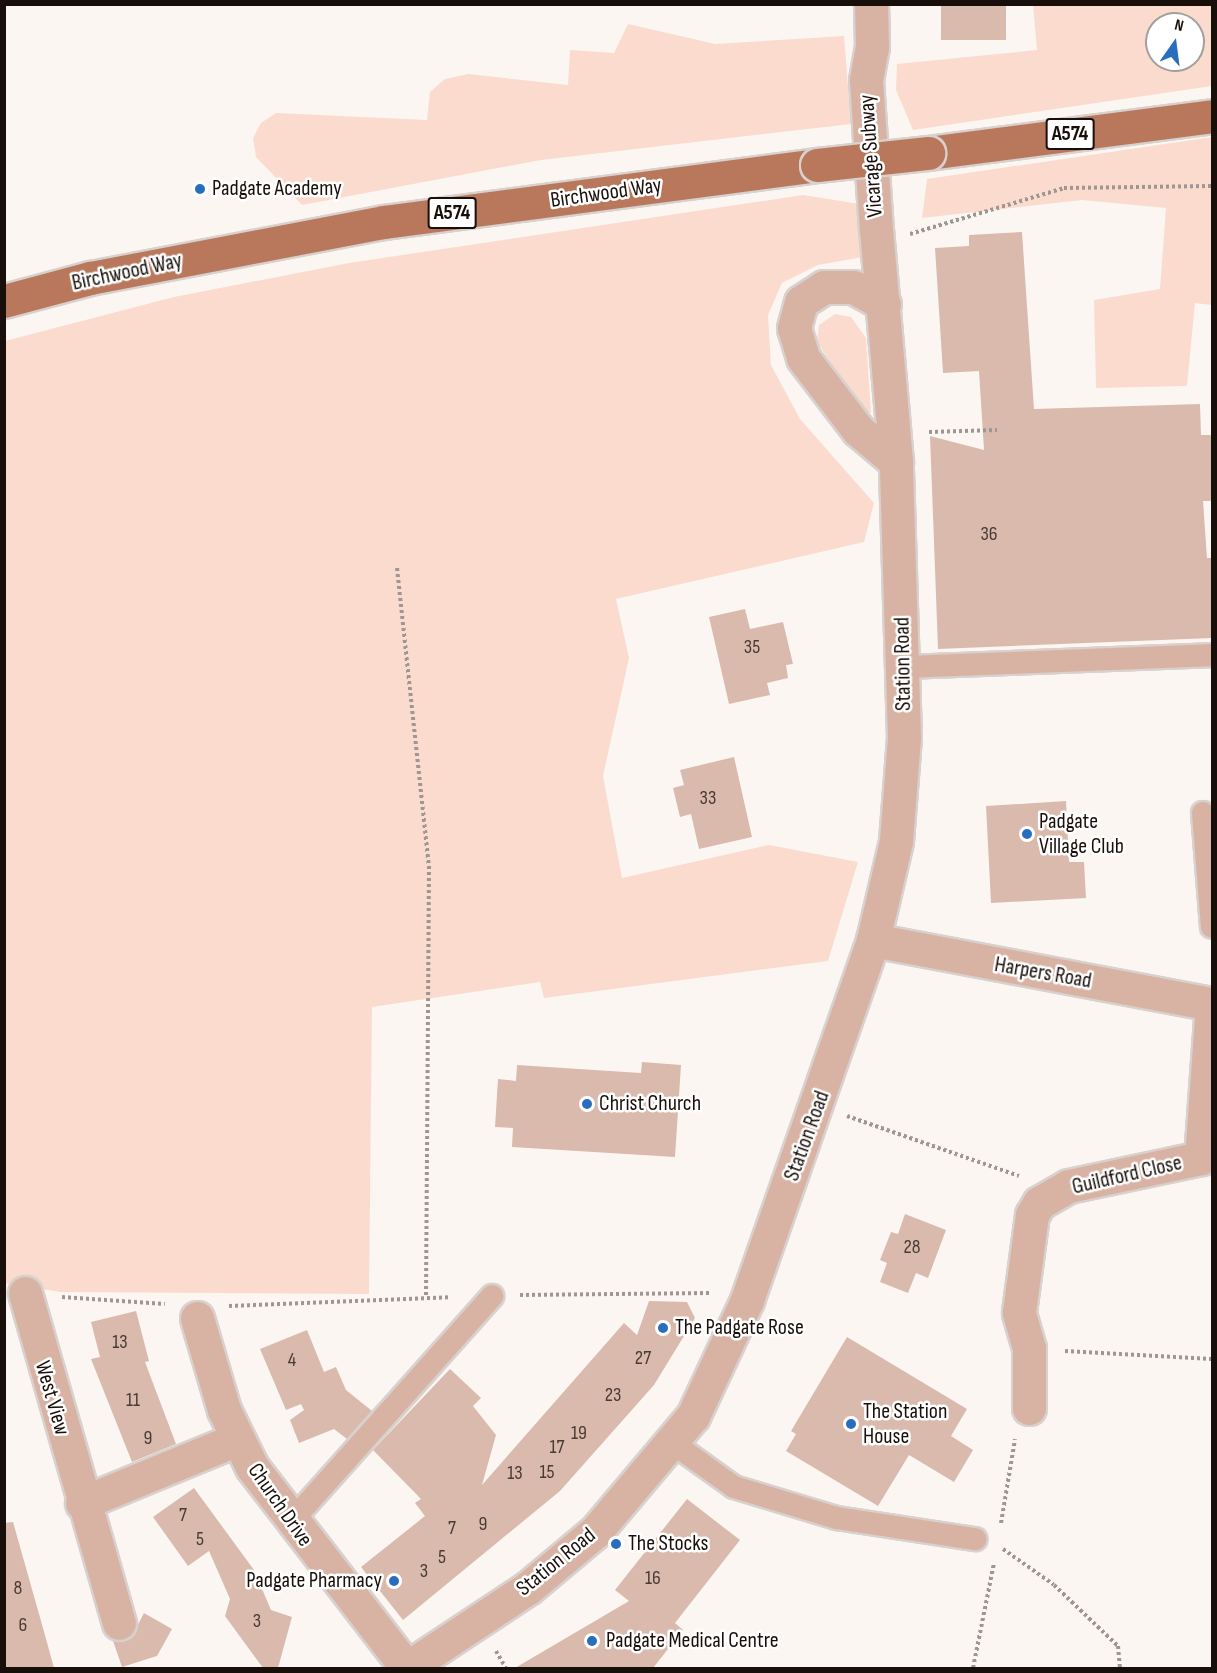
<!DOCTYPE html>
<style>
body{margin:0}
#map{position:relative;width:1217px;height:1673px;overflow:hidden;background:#fcf6f3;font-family:"Sofia Sans Condensed",sans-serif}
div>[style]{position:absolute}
.green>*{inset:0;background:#fbdbcd}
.building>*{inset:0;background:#d9baad;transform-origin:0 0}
.path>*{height:4px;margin-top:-2px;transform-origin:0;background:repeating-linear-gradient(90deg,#9e9693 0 3px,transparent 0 6px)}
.roads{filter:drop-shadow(2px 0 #d8d1ce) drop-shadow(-2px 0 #d8d1ce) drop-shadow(0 2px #d8d1ce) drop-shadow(0 -2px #d8d1ce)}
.service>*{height:22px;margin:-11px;padding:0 11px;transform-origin:11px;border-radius:11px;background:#d8b3a3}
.pedestrian>*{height:33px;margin:-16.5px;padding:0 16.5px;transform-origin:16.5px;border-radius:16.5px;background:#d8b3a3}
.minor>*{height:33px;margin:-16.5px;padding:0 16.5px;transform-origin:16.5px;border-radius:16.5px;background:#d8b3a3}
.tertiary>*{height:33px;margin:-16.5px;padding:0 16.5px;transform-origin:16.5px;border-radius:16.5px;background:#d8b3a3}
.primary>*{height:33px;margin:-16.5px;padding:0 16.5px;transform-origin:16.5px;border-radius:16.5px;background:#b9785b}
.bridges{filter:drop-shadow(2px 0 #d8d1ce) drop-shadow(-2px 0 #d8d1ce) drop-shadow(0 2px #d8d1ce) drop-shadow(0 -2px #d8d1ce)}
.primary-bridge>*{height:33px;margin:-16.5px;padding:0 16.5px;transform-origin:16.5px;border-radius:16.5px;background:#b9785b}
.dots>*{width:16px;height:16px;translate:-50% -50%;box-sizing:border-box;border:3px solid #fff;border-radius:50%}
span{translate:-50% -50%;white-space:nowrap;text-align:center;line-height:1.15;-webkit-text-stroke:5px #fff;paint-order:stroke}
.number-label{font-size:20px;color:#493a33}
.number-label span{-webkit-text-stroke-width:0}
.shield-label span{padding:2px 4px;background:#fff;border:2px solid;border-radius:4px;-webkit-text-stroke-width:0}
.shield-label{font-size:21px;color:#190f0a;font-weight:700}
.street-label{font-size:22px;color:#190f0a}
.poi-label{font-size:22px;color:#190f0a}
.left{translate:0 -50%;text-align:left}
.right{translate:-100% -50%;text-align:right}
.frame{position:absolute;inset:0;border:6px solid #190f0a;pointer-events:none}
.north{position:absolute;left:1145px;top:12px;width:60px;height:60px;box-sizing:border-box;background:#fff;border:2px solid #a39f9d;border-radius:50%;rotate:14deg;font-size:16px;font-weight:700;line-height:24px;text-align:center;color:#190f0a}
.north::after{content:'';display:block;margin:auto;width:21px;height:27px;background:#296dbf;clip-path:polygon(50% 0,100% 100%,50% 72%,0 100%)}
</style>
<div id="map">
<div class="green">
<div style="clip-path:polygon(evenodd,1033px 5px,1212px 5px,1212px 86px,913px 130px,896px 90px,897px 64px,1037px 50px,1033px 5px,1157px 24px,1193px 24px,1193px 60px,1157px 60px,1157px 24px)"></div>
<div style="clip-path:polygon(628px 24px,715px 44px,844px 36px,851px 124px,541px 160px,302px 205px,256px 157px,253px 138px,261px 123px,276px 113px,427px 120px,430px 92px,445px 79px,468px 74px,568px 85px,570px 50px,614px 53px)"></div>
<div style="clip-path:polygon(1212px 137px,1212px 305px,1195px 303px,1187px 386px,1096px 388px,1094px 300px,1160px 289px,1166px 208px,1082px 200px,922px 218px,927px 179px)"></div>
<div style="clip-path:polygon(803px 195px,860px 204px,863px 257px,818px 265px,782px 283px,768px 315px,771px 365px,800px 419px,874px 503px,864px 542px,616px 599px,629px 658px,603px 776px,622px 878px,769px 845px,858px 862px,828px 961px,544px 998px,540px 982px,372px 1007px,369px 1294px,60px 1292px,5px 1283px,5px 341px,174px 297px,349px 263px)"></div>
<div style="clip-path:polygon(835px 314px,851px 317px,866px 338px,871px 413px,863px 411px,817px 342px,819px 325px)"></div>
</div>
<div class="building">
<div style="left:941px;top:4px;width:65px;height:36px"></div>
<div style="clip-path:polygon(1022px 232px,1034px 409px,1200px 404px,1201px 435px,1212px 435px,1212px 501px,1203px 501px,1207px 558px,1212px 558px,1212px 638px,938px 649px,930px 436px,984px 450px,979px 371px,943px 373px,935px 248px,969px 246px,969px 235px)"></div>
<div style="clip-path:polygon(745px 609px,750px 629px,783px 622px,793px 664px,786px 665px,788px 678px,767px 683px,770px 695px,729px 704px,709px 617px)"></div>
<div style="clip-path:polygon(734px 757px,752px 837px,699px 849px,691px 814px,680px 817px,673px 788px,684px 785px,680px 770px)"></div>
<div style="clip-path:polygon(1066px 801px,1069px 862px,1084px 862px,1086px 898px,991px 903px,986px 806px)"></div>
<div style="clip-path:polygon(642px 1062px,681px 1065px,675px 1157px,512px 1147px,513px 1128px,495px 1127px,498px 1079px,516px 1081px,517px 1065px,641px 1073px)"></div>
<div style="clip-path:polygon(905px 1214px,946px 1230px,928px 1278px,916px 1273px,908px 1293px,880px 1282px,887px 1263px,880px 1260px,891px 1232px,898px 1234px)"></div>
<div style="clip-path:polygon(649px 1301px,687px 1302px,695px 1318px,654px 1385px,560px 1491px,403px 1620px,361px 1567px,425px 1516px,415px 1503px,421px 1499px,373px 1450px,450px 1369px,481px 1398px,473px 1406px,496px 1435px,482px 1485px,624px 1323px,637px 1335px)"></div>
<div style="clip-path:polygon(136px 1311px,149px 1361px,145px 1362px,176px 1444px,132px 1462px,91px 1359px,100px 1357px,91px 1322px)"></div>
<div style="clip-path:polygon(307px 1330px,324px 1372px,336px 1367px,346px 1390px,372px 1411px,347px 1439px,334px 1429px,299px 1443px,290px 1420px,304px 1410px,301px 1404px,286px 1410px,260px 1349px)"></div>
<div style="clip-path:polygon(847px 1337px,967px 1409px,951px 1436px,973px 1450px,954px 1482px,909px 1455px,878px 1506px,786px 1451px,796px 1434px,791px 1431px)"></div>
<div style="clip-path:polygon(194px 1488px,254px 1570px,271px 1610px,292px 1617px,278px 1668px,263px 1668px,225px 1616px,230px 1599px,209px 1551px,188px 1566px,153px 1517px)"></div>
<div style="clip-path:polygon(687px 1499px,740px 1540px,675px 1623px,683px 1630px,653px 1668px,515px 1668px,629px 1601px,615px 1590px)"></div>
<div style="clip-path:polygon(13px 1522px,43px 1628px,54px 1668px,4px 1668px,4px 1523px)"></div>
<div style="clip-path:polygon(144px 1613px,172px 1629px,157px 1656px,122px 1667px,113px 1641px,132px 1636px)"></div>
</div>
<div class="path">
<div style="left:910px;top:234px;width:161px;rotate:-16.6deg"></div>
<div style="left:1064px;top:188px;width:148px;rotate:-0.8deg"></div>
<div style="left:929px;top:432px;width:68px;rotate:-1.7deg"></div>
<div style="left:397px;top:568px;width:300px;rotate:83.9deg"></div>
<div style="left:429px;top:866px;width:432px;rotate:90.4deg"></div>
<div style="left:847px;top:1116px;width:182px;rotate:19.2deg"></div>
<div style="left:520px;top:1295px;width:190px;rotate:-0.6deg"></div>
<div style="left:62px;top:1297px;width:103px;rotate:3.9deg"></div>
<div style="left:229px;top:1306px;width:221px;rotate:-2.3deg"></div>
<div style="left:1065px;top:1351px;width:147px;rotate:3.1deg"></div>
<div style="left:1001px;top:1523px;width:85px;rotate:-80.5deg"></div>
<div style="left:1003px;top:1549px;width:62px;rotate:35.2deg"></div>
<div style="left:1054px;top:1585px;width:88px;rotate:43.6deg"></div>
<div style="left:1118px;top:1646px;width:22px;rotate:85deg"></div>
<div style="left:496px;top:1651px;width:20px;rotate:60deg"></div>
<div style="left:973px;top:1668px;width:107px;rotate:-78.7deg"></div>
</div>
<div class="roads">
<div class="service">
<div style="left:904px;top:667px;width:308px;rotate:-2.2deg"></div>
<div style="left:1203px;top:813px;width:114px;rotate:85.5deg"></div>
<div style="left:674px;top:1444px;width:74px;rotate:35.6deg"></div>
<div style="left:734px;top:1487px;width:108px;rotate:16.8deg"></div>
<div style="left:837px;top:1518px;width:140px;rotate:8.7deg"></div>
<div style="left:290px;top:1523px;width:304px;rotate:-48.3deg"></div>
</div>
<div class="pedestrian">
<div style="left:866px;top:80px;width:151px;rotate:86.2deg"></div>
</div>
<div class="minor">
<div style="left:866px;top:80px;width:34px;rotate:-80deg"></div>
<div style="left:872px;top:47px;width:43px;rotate:-91.3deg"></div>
<div style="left:884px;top:304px;width:35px;rotate:-151deg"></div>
<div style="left:853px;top:287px;width:29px;rotate:180deg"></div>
<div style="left:824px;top:287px;width:27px;rotate:147deg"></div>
<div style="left:801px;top:302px;width:27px;rotate:105deg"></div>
<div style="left:794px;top:328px;width:31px;rotate:73deg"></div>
<div style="left:803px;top:358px;width:91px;rotate:52.6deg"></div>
<div style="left:858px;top:430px;width:50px;rotate:40.1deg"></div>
<div style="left:873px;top:940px;width:102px;rotate:-76.9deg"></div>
<div style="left:896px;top:841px;width:103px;rotate:-85.6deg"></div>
<div style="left:904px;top:738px;width:276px;rotate:-91.7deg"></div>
<div style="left:896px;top:462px;width:232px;rotate:-94.9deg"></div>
<div style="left:25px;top:1293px;width:343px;rotate:74.1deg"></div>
<div style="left:197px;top:1318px;width:96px;rotate:73.6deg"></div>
<div style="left:224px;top:1410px;width:64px;rotate:63.8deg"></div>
<div style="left:252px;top:1467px;width:254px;rotate:52.4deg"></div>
<div style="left:1029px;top:1408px;width:60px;rotate:-90deg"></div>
<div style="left:1029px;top:1348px;width:37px;rotate:-106deg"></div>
<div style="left:1019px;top:1312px;width:98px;rotate:-82.4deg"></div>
<div style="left:1032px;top:1215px;width:14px;rotate:-60deg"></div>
<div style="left:1039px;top:1203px;width:34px;rotate:-30deg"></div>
<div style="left:1069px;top:1186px;width:135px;rotate:-12deg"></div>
<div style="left:1201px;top:1158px;width:154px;rotate:-85.9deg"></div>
<div style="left:82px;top:1503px;width:168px;rotate:-22.4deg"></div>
</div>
<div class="tertiary">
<div style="left:407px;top:1668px;width:145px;rotate:-33.5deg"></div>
<div style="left:528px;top:1588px;width:89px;rotate:-40deg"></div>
<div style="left:596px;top:1531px;width:150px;rotate:-49.9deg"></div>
<div style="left:693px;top:1416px;width:128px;rotate:-65deg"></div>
<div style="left:747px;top:1300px;width:381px;rotate:-70.7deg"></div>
<div style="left:873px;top:940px;width:345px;rotate:10.7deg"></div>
</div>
<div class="primary">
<div style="left:928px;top:153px;width:286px;rotate:-7.4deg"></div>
<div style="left:4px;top:301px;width:89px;rotate:-15deg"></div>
<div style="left:90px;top:278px;width:299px;rotate:-10.8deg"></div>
<div style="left:384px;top:222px;width:437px;rotate:-7.5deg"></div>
</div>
</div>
<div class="bridges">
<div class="primary-bridge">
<div style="left:817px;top:165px;width:112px;rotate:-6.2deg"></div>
</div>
</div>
<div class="dots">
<div style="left:200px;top:189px;background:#296dbf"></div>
<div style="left:1027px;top:834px;background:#296dbf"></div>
<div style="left:587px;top:1104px;background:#296dbf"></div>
<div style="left:663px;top:1328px;background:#296dbf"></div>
<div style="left:851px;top:1424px;background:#296dbf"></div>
<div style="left:616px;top:1544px;background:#296dbf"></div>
<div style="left:394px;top:1581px;background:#296dbf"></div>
<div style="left:592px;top:1641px;background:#296dbf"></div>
</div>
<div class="number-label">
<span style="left:989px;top:534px">36</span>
<span style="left:752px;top:647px">35</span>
<span style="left:708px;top:798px">33</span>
<span style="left:912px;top:1247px">28</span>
<span style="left:120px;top:1342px">13</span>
<span style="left:643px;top:1358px">27</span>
<span style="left:292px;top:1360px">4</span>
<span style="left:613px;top:1395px">23</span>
<span style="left:133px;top:1400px">11</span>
<span style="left:579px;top:1433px">19</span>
<span style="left:148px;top:1438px">9</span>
<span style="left:557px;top:1447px">17</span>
<span style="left:547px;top:1472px">15</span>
<span style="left:515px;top:1473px">13</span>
<span style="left:183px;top:1515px">7</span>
<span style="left:483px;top:1524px">9</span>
<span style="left:452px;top:1528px">7</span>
<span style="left:200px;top:1539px">5</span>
<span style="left:442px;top:1557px">5</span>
<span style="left:424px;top:1571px">3</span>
<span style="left:653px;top:1578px">16</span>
<span style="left:18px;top:1588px">8</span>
<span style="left:257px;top:1621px">3</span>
<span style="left:23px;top:1625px">6</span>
</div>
<div class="shield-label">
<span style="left:1070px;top:134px">A574</span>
<span style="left:452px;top:213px">A574</span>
</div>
<div class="street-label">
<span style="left:871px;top:156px;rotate:-94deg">Vicarage Subway</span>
<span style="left:606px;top:193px;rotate:-8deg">Birchwood Way</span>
<span style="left:127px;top:272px;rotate:-12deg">Birchwood Way</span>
<span style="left:903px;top:664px;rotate:-91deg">Station Road</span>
<span style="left:1043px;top:973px;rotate:10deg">Harpers Road</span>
<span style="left:807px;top:1136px;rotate:-70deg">Station Road</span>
<span style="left:1127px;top:1175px;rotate:-13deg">Guildford Close</span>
<span style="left:52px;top:1398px;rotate:74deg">West View</span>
<span style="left:280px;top:1505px;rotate:55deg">Church Drive</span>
<span style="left:556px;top:1562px;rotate:-39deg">Station Road</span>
</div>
<div class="poi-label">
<span class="left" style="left:212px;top:189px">Padgate Academy</span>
<span class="left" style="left:1039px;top:834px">Padgate<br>Village Club</span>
<span class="left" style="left:599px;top:1104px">Christ Church</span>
<span class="left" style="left:675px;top:1328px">The Padgate Rose</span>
<span class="left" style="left:863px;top:1424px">The Station<br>House</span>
<span class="left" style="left:628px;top:1544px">The Stocks</span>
<span class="right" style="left:382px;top:1581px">Padgate Pharmacy</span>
<span class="left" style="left:606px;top:1641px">Padgate Medical Centre</span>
</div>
<div class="frame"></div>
<div class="north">N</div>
</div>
